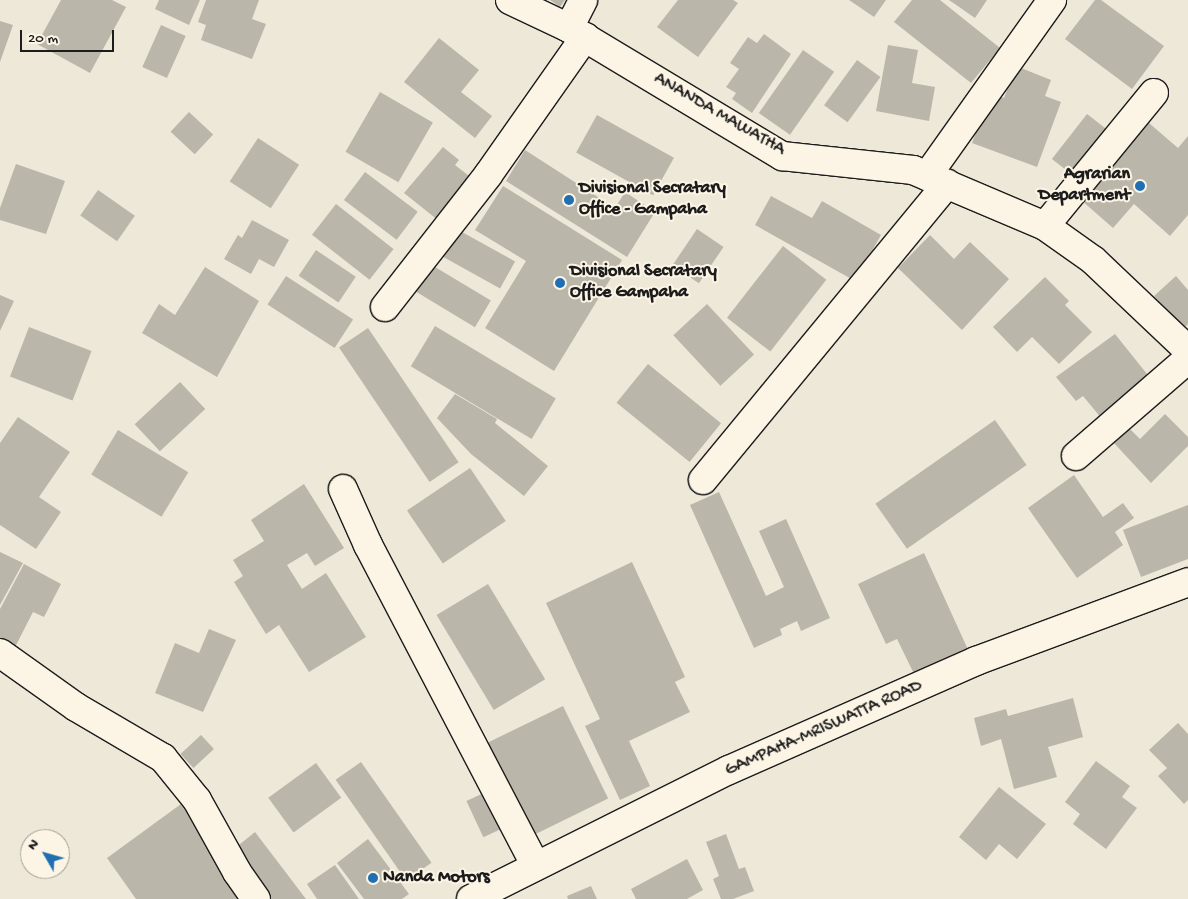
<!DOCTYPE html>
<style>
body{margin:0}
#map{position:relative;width:1188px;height:899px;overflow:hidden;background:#eee8d9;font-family:"Gochi Hand",sans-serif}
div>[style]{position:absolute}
.building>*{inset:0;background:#bab6aa;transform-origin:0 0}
.roads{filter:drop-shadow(1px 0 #1c1c1c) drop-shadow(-1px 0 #1c1c1c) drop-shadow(0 1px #1c1c1c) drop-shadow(0 -1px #1c1c1c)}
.minor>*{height:28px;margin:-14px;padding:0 14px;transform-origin:14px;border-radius:14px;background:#fcf5e5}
.major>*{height:28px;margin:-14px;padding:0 14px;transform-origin:14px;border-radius:14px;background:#fcf5e5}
.dots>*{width:14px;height:14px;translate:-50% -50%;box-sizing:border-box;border:2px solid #fcf5e5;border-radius:50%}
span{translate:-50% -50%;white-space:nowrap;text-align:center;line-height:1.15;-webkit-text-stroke:4px #fcf5e5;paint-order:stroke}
.street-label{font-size:18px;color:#1c1c1c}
.poi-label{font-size:18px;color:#1c1c1c;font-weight:700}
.right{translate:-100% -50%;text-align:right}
.left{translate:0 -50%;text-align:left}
.north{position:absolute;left:20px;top:829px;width:50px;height:50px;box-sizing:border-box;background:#fcf5e5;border:1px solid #a29e95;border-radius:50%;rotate:308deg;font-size:14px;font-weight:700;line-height:20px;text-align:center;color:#1c1c1c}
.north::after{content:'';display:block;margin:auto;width:18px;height:22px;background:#1f6fb2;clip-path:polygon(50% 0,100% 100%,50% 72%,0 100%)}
.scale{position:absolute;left:20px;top:30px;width:94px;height:22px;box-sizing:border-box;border:2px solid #1c1c1c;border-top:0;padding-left:6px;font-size:15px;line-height:18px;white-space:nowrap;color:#1c1c1c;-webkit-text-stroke:4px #fcf5e5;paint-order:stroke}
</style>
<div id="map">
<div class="building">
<div style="clip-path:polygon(61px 0,112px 0,126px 7px,90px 73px,37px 44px)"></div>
<div style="clip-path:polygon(159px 0,200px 0,189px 25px,155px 9px)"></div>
<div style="clip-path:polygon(206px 0,259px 0,252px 19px,266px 24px,252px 59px,201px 40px,206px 25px,198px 22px)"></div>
<div style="clip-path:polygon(550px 0,565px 0,560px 7px)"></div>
<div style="clip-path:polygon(678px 0,733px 0,738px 3px,698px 57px,657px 27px)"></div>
<div style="clip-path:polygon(849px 0,886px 0,874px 17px)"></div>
<div style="clip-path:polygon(912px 0,940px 0,1000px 48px,971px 83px,894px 22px)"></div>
<div style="clip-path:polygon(949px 0,987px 0,975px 18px)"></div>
<div style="clip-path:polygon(1095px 0,1101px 0,1164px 46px,1132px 89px,1065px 39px)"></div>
<div style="clip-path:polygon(0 21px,13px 25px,0 62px)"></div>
<div style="left:161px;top:25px;width:27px;height:46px;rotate:24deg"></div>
<div style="clip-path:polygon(764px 34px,791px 54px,752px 113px,732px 99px,736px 93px,726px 87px,739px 69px,730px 63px,748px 37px,757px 43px)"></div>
<div style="clip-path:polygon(439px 38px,479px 70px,461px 92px,492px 116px,475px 138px,404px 82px)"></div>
<div style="clip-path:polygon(888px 45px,918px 50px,912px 83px,935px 87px,929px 121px,876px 111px)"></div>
<div style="left:803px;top:50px;width:38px;height:77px;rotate:35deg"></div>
<div style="left:857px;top:60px;width:29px;height:56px;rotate:36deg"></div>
<div style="clip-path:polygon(1016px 66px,1051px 80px,1045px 96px,1061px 102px,1037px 167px,972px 143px,991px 93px,1004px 98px)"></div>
<div style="left:380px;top:92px;width:61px;height:69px;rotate:30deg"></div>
<div style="left:189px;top:112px;width:33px;height:27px;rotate:43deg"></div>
<div style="left:1087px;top:114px;width:29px;height:57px;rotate:38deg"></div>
<div style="left:597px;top:115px;width:88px;height:43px;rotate:29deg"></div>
<div style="clip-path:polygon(1149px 123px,1178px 148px,1188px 136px,1188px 215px,1170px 236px,1134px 204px,1113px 228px,1081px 200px)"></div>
<div style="left:258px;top:138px;width:49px;height:52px;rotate:33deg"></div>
<div style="clip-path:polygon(443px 147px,459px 160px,455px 165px,473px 179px,439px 221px,404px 193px)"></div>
<div style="clip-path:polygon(525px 150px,615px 208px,625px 192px,655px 212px,627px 257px,506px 181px)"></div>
<div style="clip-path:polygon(16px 164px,65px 181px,46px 234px,0 220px,0 208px)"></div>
<div style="left:365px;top:172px;width:66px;height:35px;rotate:37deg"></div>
<div style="clip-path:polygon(503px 186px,622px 260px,554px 371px,485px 328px,526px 261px,475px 230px)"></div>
<div style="left:98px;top:190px;width:45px;height:31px;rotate:35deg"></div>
<div style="clip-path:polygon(771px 196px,812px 218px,822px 201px,881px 235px,855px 281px,755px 225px)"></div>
<div style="left:336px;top:204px;width:73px;height:39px;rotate:38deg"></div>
<div style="clip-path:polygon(252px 220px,289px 240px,274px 267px,259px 259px,251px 274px,224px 259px,238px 235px,242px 238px)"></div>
<div style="left:453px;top:227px;width:71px;height:31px;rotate:29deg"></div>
<div style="left:697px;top:229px;width:32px;height:44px;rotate:34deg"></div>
<div style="clip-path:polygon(930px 235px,954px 259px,970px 242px,1009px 279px,962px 330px,898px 268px)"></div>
<div style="left:783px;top:246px;width:55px;height:91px;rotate:38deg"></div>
<div style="left:316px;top:250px;width:48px;height:31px;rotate:34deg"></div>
<div style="left:430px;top:264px;width:71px;height:31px;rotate:31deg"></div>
<div style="clip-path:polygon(205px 267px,259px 301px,217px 377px,142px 333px,159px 304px,175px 315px)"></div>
<div style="left:286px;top:276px;width:80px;height:34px;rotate:33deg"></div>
<div style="clip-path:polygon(1176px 276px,1188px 290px,1188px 324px,1183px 329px,1154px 296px)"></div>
<div style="clip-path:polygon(1045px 277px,1069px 301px,1065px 305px,1092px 332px,1059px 364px,1032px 337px,1017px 352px,993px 327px)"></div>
<div style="clip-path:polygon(0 295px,14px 301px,0 331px)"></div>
<div style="left:707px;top:304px;width:69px;height:46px;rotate:47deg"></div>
<div style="left:435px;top:326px;width:141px;height:47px;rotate:31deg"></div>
<div style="left:29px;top:327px;width:67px;height:53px;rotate:21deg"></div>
<div style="left:368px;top:328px;width:162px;height:35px;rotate:56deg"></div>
<div style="clip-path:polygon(1115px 334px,1151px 379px,1102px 419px,1083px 396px,1076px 401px,1056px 377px)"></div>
<div style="left:648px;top:364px;width:94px;height:50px;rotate:39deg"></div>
<div style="left:180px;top:382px;width:37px;height:62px;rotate:47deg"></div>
<div style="clip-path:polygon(455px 394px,497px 419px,495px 423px,548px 466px,524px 496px,471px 454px,437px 418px)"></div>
<div style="clip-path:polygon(1165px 414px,1188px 437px,1188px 446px,1151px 483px,1114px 443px,1129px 428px,1140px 439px)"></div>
<div style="clip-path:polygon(18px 417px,70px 452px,39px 497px,61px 512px,36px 549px,0 525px,0 443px)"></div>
<div style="left:995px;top:420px;width:55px;height:146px;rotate:55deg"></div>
<div style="left:118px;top:430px;width:82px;height:52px;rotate:31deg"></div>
<div style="left:470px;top:468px;width:64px;height:76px;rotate:56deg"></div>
<div style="clip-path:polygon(1074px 475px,1103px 517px,1123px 503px,1134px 518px,1115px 532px,1123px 545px,1077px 578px,1028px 508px)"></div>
<div style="clip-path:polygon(304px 484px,344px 548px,315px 566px,307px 553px,287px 565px,302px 589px,326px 573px,366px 637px,309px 672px,279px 625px,266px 634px,234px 582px,243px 576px,233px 560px,264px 541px,251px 520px)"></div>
<div style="clip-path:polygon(719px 492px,766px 596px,784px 587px,759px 531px,786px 519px,830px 618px,801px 631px,797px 621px,780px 629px,782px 635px,754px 648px,690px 505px)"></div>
<div style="clip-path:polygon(1188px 505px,1188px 559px,1141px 577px,1123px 530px)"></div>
<div style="clip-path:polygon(0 552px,23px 563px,0 605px)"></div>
<div style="clip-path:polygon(924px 553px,970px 654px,917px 680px,897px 639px,886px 644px,858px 584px)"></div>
<div style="clip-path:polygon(632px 562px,685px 677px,675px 682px,690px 712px,629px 741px,650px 786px,620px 800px,585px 726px,600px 719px,546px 603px)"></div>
<div style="clip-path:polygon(24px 564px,61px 584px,44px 617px,33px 612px,12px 653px,0 647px,0 609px)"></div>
<div style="left:488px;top:584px;width:111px;height:60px;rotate:59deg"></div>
<div style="clip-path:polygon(209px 629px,236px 640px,203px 712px,155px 693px,175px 643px,199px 653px)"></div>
<div style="clip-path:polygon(1073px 698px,1083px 737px,1048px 747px,1057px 777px,1014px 789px,1001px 739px,981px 746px,974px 718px,1006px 709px,1008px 716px)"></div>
<div style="left:563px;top:706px;width:103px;height:84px;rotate:64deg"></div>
<div style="clip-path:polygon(1178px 723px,1188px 734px,1188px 800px,1184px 804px,1158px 776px,1167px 768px,1149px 750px)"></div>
<div style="left:201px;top:735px;width:19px;height:28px;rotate:47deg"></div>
<div style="clip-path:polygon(1096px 761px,1130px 786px,1122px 797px,1137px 808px,1106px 849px,1073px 824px,1080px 814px,1065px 802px)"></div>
<div style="left:361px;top:762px;width:123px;height:31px;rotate:55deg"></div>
<div style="left:316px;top:763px;width:43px;height:59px;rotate:54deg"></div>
<div style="clip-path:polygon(999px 787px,1046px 824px,1017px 859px,999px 844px,986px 860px,959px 837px)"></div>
<div style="left:490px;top:790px;width:40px;height:26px;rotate:65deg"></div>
<div style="clip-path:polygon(181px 804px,249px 899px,136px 899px,107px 858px)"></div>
<div style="clip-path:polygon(255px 832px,306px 899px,265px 899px,229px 853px)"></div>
<div style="clip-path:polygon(726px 834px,739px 869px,745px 867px,754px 891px,733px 899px,721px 899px,713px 879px,719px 876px,706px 842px)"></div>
<div style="clip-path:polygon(368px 839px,409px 894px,402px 899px,364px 899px,337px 863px)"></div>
<div style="clip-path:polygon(687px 859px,703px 890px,687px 899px,636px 899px,631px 889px)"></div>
<div style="clip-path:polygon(335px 865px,359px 899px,317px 899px,307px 884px)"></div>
<div style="clip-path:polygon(591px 886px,597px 899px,568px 899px,567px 896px)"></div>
</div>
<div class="roads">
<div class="minor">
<div style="left:569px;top:28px;width:31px;rotate:-63deg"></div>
<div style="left:927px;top:176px;width:216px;rotate:-54.6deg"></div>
<div style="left:1045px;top:226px;width:172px;rotate:-50.7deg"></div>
<div style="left:385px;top:307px;width:167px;rotate:-52deg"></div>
<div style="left:488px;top:175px;width:169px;rotate:-54.9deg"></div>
<div style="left:1076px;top:456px;width:148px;rotate:-40.9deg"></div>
<div style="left:703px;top:480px;width:384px;rotate:-50.5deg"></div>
<div style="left:343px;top:489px;width:61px;rotate:65.9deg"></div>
<div style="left:368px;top:545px;width:362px;rotate:62.4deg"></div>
<div style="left:0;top:653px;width:93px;rotate:35.4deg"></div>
<div style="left:76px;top:707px;width:101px;rotate:30.4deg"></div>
<div style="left:163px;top:758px;width:54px;rotate:51deg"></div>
<div style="left:197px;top:800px;width:82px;rotate:60.9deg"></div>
<div style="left:237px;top:872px;width:33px;rotate:55deg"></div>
</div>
<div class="major">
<div style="left:510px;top:0;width:65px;rotate:25.4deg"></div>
<div style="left:569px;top:28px;width:249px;rotate:31deg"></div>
<div style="left:782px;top:156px;width:132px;rotate:6.1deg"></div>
<div style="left:913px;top:170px;width:143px;rotate:23deg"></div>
<div style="left:1045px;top:226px;width:59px;rotate:35.3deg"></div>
<div style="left:1093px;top:260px;width:131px;rotate:43.5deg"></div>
<div style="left:471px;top:899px;width:288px;rotate:-26.6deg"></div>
<div style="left:729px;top:770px;width:270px;rotate:-23.8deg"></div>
<div style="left:976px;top:661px;width:226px;rotate:-20.4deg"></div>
</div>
</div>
<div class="dots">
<div style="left:1140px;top:186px;background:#1f6fb2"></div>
<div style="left:569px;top:200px;background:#1f6fb2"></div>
<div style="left:560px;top:283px;background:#1f6fb2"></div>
<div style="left:373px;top:878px;background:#1f6fb2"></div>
</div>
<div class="street-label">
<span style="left:719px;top:115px;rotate:30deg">ANANDA MAWATHA</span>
<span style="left:824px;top:729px;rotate:-24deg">GAMPAHA-MRISWATTA ROAD</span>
</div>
<div class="poi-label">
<span class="right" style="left:1130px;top:186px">Agrarian<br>Department</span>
<span class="left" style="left:579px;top:200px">Divisional Secratary<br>Office - Gampaha</span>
<span class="left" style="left:570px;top:283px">Divisional Secratary<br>Office Gampaha</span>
<span class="left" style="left:383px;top:878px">Nanda Motors</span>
</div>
<div class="north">N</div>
<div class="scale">20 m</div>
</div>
